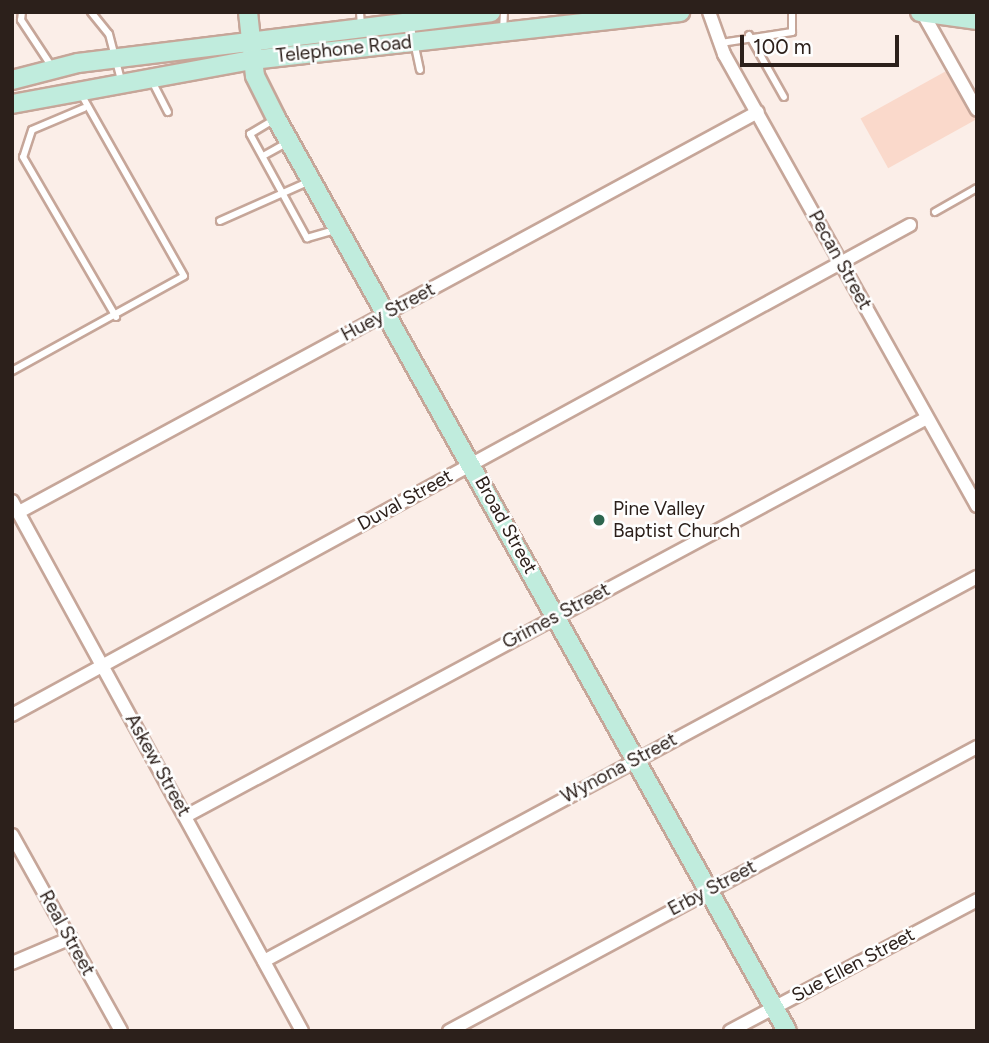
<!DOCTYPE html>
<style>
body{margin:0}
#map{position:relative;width:989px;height:1043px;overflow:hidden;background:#fbeee8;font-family:Figtree,sans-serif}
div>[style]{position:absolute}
.green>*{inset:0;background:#fad9cb;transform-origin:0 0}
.roads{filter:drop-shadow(2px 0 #c6a699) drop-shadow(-2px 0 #c6a699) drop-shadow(0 2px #c6a699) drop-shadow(0 -2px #c6a699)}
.lane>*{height:6px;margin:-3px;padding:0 3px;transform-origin:3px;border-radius:3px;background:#fff}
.street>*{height:12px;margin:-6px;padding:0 6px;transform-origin:6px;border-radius:6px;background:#fff}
.secondary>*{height:18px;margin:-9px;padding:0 9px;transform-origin:9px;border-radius:9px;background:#c0ecdd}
.dots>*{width:19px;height:19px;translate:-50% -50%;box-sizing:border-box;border:4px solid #fefefe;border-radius:50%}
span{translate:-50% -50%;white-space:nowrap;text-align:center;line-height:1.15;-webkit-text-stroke:5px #fefefe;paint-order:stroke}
.street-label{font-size:19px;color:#2c201b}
.poi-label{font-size:19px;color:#2c201b}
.left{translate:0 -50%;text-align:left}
.frame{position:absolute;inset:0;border:14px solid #2c201b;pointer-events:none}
.scale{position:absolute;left:740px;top:35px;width:159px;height:32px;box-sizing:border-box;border:4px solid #2c201b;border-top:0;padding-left:9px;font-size:21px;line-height:24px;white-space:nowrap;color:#2c201b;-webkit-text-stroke:5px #fefefe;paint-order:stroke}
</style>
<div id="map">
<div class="green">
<div style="left:948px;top:70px;width:57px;height:100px;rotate:61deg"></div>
</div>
<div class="roads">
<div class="lane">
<div style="left:22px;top:12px;width:8px;rotate:97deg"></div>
<div style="left:21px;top:20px;width:56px;rotate:56.6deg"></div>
<div style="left:91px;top:12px;width:28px;rotate:51deg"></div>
<div style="left:109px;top:34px;width:48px;rotate:75.4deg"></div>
<div style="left:360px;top:12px;width:13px;rotate:86deg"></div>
<div style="left:410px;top:23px;width:48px;rotate:78deg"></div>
<div style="left:503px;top:31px;width:19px;rotate:-87deg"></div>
<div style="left:749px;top:35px;width:71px;rotate:60.6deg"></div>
<div style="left:721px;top:43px;width:72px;rotate:-8.8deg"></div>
<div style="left:792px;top:32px;width:20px;rotate:-90deg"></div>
<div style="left:152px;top:81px;width:35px;rotate:63deg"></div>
<div style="left:84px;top:108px;width:56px;rotate:157.1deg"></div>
<div style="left:32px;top:130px;width:28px;rotate:108deg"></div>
<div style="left:23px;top:157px;width:185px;rotate:59.8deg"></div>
<div style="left:275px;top:119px;width:29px;rotate:149deg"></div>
<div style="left:250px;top:134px;width:119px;rotate:61.3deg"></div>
<div style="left:307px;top:238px;width:29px;rotate:-16deg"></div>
<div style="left:263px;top:156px;width:26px;rotate:-29deg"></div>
<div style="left:935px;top:212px;width:48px;rotate:-29.7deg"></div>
<div style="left:220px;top:221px;width:96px;rotate:-23.9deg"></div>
<div style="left:12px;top:371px;width:196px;rotate:-28.9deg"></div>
<div style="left:184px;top:276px;width:211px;rotate:-119.5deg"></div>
</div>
<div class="street">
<div style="left:709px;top:12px;width:45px;rotate:70.3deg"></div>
<div style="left:724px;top:54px;width:518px;rotate:60.76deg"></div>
<div style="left:922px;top:12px;width:112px;rotate:60.7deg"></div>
<div style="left:12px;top:501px;width:604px;rotate:61.31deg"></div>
<div style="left:19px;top:512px;width:840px;rotate:-28.43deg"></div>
<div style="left:12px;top:715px;width:1023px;rotate:-28.62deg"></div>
<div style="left:186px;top:816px;width:841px;rotate:-28.24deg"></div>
<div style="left:12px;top:835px;width:224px;rotate:60.9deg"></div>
<div style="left:264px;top:961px;width:810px;rotate:-28.31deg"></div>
<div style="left:12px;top:963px;width:64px;rotate:-23deg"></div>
<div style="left:449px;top:1031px;width:600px;rotate:-28.27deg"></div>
<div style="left:730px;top:1031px;width:280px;rotate:-27.9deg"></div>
</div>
<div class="secondary">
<div style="left:248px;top:12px;width:64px;rotate:83.8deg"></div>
<div style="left:255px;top:76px;width:47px;rotate:63.4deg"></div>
<div style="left:276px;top:118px;width:1046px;rotate:60.76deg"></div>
<div style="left:920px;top:12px;width:58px;rotate:8deg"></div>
<div style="left:12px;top:80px;width:68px;rotate:-14.4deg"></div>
<div style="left:78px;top:63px;width:416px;rotate:-7deg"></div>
<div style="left:12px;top:104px;width:244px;rotate:-10.4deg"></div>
<div style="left:252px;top:60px;width:431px;rotate:-6.4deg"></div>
</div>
</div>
<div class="dots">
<div style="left:599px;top:520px;background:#2d664f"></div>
</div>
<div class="street-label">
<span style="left:344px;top:49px;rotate:-6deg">Telephone Road</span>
<span style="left:840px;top:260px;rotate:61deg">Pecan Street</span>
<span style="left:388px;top:312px;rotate:-28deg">Huey Street</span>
<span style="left:405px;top:500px;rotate:-29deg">Duval Street</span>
<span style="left:506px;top:525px;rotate:61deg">Broad Street</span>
<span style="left:556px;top:616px;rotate:-28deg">Grimes Street</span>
<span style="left:158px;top:765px;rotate:61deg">Askew Street</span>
<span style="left:619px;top:768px;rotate:-28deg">Wynona Street</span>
<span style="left:712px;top:888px;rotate:-28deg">Erby Street</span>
<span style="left:67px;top:933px;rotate:61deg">Real Street</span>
<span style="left:853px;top:965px;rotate:-28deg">Sue Ellen Street</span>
</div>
<div class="poi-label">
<span class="left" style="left:613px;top:520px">Pine Valley<br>Baptist Church</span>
</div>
<div class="frame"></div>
<div class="scale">100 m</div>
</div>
